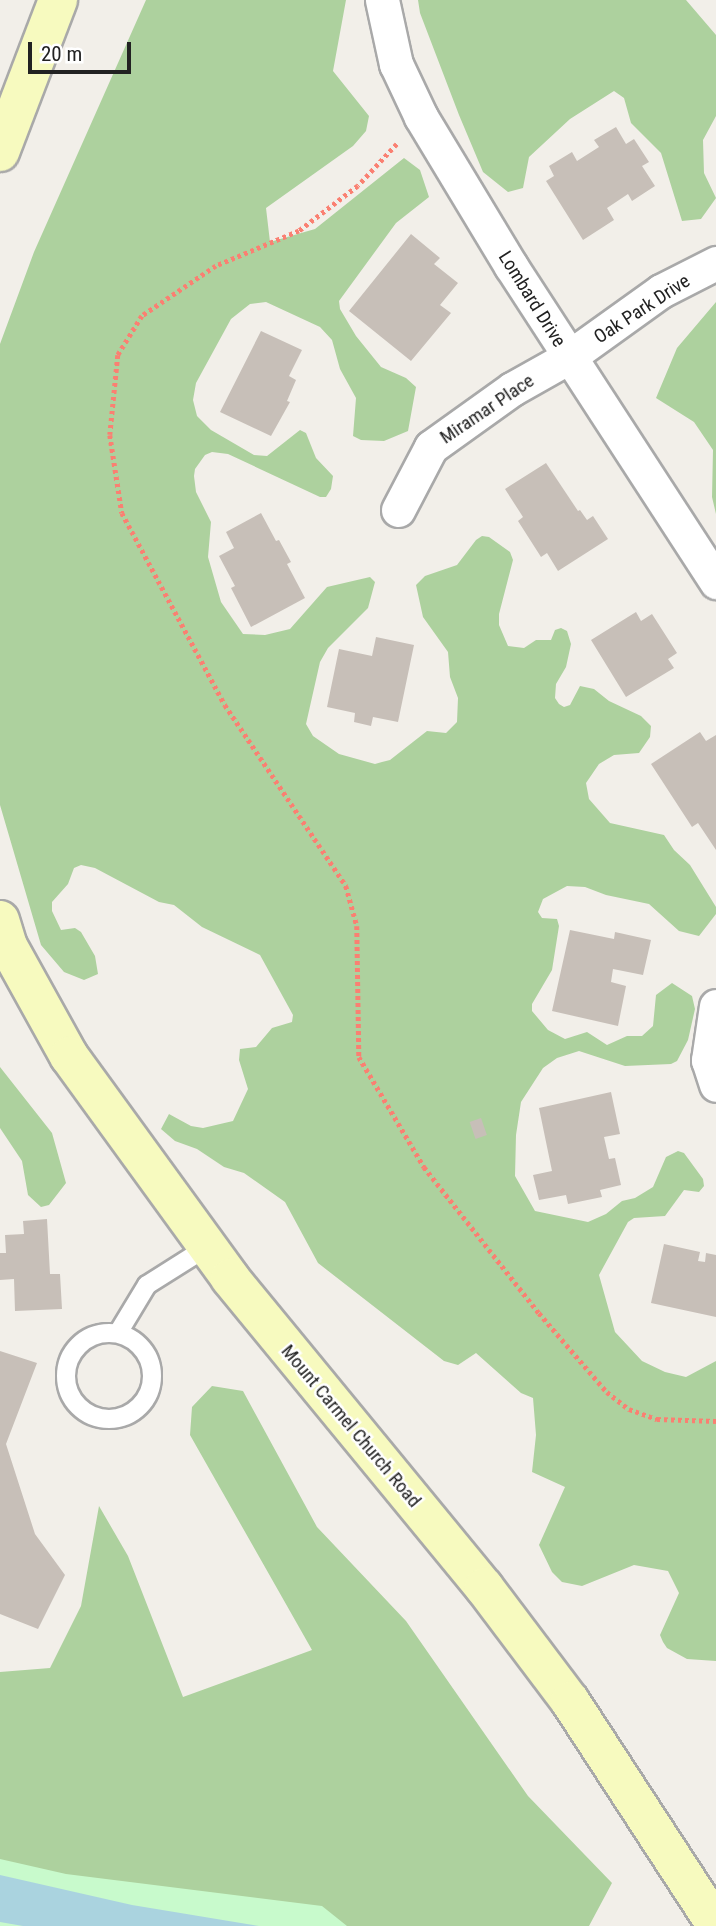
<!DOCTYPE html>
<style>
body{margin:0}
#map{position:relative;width:716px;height:1926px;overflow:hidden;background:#f2efe9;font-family:"Roboto Condensed",sans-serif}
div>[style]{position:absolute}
.forest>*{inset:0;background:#add19e}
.park>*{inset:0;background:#c8facc}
.water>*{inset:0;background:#aad3df}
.building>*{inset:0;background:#c7bfb8;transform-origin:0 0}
.path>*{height:4.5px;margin-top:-2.25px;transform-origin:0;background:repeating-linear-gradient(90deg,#fa8072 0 3.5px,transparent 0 7px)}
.roads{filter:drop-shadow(2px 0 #a9a9a9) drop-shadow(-2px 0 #a9a9a9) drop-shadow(0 2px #a9a9a9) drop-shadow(0 -2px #a9a9a9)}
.lane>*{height:18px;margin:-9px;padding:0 9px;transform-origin:9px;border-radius:9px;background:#fff}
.lane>.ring{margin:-9px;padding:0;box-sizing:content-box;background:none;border:18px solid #fff;border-radius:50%}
.street>*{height:33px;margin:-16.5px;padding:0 16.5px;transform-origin:16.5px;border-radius:16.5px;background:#fff}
.secondary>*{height:38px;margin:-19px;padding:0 19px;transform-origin:19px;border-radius:19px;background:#f7fabf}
span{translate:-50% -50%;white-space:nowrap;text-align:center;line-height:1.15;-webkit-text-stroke:5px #fff;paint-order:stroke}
.street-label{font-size:19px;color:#222}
.scale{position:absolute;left:28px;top:42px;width:103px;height:32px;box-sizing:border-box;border:4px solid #222;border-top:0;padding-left:9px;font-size:21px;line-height:24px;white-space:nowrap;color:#222;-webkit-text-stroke:5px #fff;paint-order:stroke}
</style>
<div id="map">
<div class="forest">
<div style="clip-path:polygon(146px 0,346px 0,333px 71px,369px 116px,366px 131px,353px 146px,266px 208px,270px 242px,315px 229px,404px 158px,420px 170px,429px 197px,396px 223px,339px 301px,340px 309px,356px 336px,381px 367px,406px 378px,416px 387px,408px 431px,384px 441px,361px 440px,353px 436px,356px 398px,340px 369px,332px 340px,320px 327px,266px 302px,250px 304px,231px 319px,196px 383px,193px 400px,197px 416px,211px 430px,254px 455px,267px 456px,300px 430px,306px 433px,316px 458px,333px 476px,331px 489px,326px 497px,320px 497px,228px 454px,212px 452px,205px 455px,195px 469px,194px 476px,196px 492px,211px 522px,208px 557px,221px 602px,243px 634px,265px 635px,290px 629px,327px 587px,370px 577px,375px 582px,368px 608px,328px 648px,320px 662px,306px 724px,313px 736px,339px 754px,375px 764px,382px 762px,390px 760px,427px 731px,446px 733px,457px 722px,458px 698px,450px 677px,448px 652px,423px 617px,416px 585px,425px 576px,457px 565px,476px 540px,482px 536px,489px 537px,510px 552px,513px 560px,499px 614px,499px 625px,508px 646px,524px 648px,536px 640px,551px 640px,555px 630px,561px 628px,567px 631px,571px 644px,566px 667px,556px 684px,555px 698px,559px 704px,564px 707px,570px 705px,580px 686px,594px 689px,609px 701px,641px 716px,651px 726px,650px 737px,639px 753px,614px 755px,599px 764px,586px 783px,589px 799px,610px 823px,664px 835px,674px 850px,690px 865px,716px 907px,716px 914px,699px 936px,679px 931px,649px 904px,606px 895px,585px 887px,567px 886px,543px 899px,538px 912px,542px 918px,557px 919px,559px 926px,552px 970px,532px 1004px,532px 1011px,548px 1030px,565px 1039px,587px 1032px,607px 1045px,627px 1036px,642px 1036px,653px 1026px,656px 995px,672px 983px,692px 996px,695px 1009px,688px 1040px,677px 1061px,671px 1064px,625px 1066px,579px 1051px,557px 1058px,543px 1068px,521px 1102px,516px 1135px,515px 1176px,535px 1211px,588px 1222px,606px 1214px,622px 1201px,635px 1198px,653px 1187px,666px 1157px,678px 1151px,684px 1153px,703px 1179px,704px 1186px,699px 1192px,684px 1190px,665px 1216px,634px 1218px,628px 1222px,599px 1275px,615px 1332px,642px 1361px,665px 1372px,686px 1377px,716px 1361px,716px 1661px,687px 1659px,667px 1648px,663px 1642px,660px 1635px,679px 1593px,668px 1571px,634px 1565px,582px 1586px,562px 1582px,552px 1572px,539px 1545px,565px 1487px,532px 1472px,536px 1435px,533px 1398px,521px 1393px,476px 1353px,458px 1365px,444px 1361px,318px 1263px,285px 1202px,244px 1173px,224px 1167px,197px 1149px,175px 1141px,161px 1129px,169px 1114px,191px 1126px,203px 1128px,233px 1121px,248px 1089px,239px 1060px,240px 1049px,256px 1047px,272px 1028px,292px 1022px,293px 1015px,260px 955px,202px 927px,174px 905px,159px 902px,95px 868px,81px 865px,74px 868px,68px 884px,52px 902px,52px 911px,61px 930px,75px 928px,81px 932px,95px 956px,98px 974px,84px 980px,64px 972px,41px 945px,0 805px,0 344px,34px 252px)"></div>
<div style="clip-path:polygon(418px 0,686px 0,716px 35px,716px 116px,703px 140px,704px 173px,716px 198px,701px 219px,682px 221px,661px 153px,631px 123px,624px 98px,614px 91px,570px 119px,529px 157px,523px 188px,508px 192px,483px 172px,459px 115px,420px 13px)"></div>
<div style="clip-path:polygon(716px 302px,716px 514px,712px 497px,713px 450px,694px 422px,656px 398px,677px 348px)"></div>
<div style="clip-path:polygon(0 1067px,52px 1133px,66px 1183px,49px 1205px,41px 1207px,28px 1195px,22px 1161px,0 1128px)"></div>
<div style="clip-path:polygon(212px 1386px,243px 1391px,317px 1527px,406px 1621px,528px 1796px,612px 1883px,589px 1926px,0 1926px,0 1672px,50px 1668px,81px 1606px,99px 1506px,128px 1556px,183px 1697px,312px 1650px,190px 1435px,192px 1407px)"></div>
</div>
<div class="park">
<div style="clip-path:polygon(0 1859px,66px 1874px,322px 1906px,347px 1926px,0 1926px)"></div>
</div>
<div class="water">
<div style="clip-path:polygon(0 1875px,132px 1905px,259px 1926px,23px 1926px,0 1922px)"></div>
</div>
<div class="building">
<div style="clip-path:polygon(616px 127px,626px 144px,634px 139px,649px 162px,642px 166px,655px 186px,632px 201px,628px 194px,607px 208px,614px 220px,583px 240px,546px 181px,554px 176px,549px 166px,572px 152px,577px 161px,599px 147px,594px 140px)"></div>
<div style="clip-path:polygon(411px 234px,440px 258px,434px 264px,458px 283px,440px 305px,451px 313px,411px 361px,349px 311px)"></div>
<div style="clip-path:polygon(261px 331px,302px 350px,289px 376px,296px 380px,287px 401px,290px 402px,271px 436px,220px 412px)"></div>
<div style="clip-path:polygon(546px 463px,578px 511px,580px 510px,587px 520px,593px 516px,608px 539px,558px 571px,547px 553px,541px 557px,518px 521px,523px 517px,505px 489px)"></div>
<div style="clip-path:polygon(261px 513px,276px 541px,279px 540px,291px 562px,287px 564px,305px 598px,251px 627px,231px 588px,235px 586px,219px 556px,234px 548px,226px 532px)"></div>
<div style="clip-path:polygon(636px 612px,641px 621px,652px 614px,677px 653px,668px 659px,674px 668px,626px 697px,591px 640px)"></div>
<div style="clip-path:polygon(376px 637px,414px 645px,398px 722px,373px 717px,371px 726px,354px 722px,355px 713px,327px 707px,339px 649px,372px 656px)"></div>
<div style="clip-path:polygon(700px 732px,706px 741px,716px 735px,716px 850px,698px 823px,692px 827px,651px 764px)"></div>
<div style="clip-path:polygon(570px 930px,614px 939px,615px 932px,651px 940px,643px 975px,613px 969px,611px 982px,626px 986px,618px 1026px,552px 1011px)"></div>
<div style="clip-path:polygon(611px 1092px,620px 1134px,604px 1137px,609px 1159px,615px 1158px,621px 1185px,600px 1190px,602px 1197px,568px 1204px,566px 1195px,539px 1200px,533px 1175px,552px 1171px,539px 1108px)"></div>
<div style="left:481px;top:1118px;width:18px;height:12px;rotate:71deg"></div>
<div style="clip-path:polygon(47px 1219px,50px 1274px,60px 1274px,62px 1309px,15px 1311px,14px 1279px,0 1280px,0 1253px,6px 1253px,5px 1235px,24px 1234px,23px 1221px)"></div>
<div style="clip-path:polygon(664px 1244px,700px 1252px,698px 1261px,705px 1262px,706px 1253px,716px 1255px,716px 1317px,651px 1303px)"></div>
<div style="clip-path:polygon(0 1351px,37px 1363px,6px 1444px,35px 1534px,65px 1575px,38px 1629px,0 1614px)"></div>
</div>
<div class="path">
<div style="left:397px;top:144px;width:57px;rotate:132.9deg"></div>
<div style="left:358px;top:186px;width:74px;rotate:142.7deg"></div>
<div style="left:299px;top:231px;width:90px;rotate:157.1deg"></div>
<div style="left:216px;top:266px;width:89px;rotate:146deg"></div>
<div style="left:142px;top:316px;width:46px;rotate:121.6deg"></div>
<div style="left:118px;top:355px;width:80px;rotate:95.7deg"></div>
<div style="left:110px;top:435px;width:79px;rotate:81.3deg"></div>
<div style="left:122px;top:513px;width:218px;rotate:61.8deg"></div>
<div style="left:225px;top:705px;width:218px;rotate:56.2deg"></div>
<div style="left:346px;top:886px;width:41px;rotate:74.6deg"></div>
<div style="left:357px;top:926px;width:131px;rotate:89.1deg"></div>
<div style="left:359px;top:1057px;width:128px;rotate:59.4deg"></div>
<div style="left:424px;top:1167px;width:186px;rotate:51.8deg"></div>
<div style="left:539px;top:1313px;width:104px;rotate:49.3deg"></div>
<div style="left:607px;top:1392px;width:28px;rotate:38deg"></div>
<div style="left:629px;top:1409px;width:30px;rotate:20deg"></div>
<div style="left:657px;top:1419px;width:59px;rotate:1.9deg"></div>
</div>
<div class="roads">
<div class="lane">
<div class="ring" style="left:66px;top:1333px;width:68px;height:68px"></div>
<div style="left:118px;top:1333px;width:56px;rotate:-58.9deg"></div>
<div style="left:147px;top:1285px;width:71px;rotate:-32.3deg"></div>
</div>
<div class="street">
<div style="left:382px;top:0;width:66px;rotate:77.7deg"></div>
<div style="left:396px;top:64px;width:59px;rotate:64.7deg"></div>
<div style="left:421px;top:117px;width:174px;rotate:58.9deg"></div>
<div style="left:511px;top:266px;width:377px;rotate:57deg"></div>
<div style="left:398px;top:510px;width:71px;rotate:-62.4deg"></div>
<div style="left:431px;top:447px;width:100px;rotate:-35.6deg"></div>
<div style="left:512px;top:389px;width:65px;rotate:-29.3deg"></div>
<div style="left:569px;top:357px;width:113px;rotate:-35.7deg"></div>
<div style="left:661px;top:291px;width:62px;rotate:-27deg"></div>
<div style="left:716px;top:1006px;width:55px;rotate:98.4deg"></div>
<div style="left:708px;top:1060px;width:26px;rotate:72deg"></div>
</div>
<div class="secondary">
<div style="left:0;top:152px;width:163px;rotate:-69.1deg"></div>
<div style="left:0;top:920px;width:27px;rotate:73deg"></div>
<div style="left:8px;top:946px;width:126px;rotate:61deg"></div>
<div style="left:69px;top:1056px;width:274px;rotate:54deg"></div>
<div style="left:230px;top:1278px;width:400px;rotate:50.6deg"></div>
<div style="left:484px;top:1587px;width:143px;rotate:53deg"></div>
<div style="left:570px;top:1701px;width:267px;rotate:56.9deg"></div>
</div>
</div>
<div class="street-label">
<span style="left:532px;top:299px;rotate:58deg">Lombard Drive</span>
<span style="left:642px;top:309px;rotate:-33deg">Oak Park Drive</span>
<span style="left:487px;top:409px;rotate:-34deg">Miramar Place</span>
<span style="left:351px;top:1426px;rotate:50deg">Mount Carmel Church Road</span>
</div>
<div class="scale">20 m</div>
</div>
